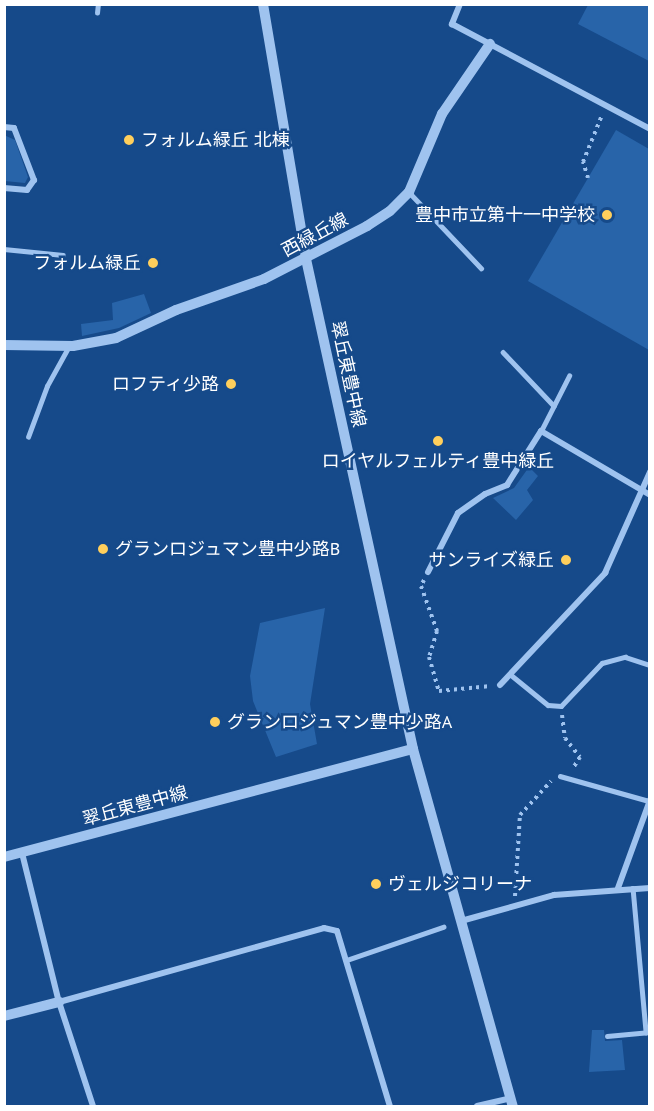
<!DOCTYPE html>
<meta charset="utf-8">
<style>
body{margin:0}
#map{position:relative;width:654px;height:1111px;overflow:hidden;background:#164a8a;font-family:"PT Sans","Noto Sans JP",sans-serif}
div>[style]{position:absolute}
.green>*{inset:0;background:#2864a9}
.path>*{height:4px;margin-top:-2px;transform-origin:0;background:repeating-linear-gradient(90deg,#9fc3ef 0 3px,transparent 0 7.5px)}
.service>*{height:4.5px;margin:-2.25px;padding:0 2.25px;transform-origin:2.25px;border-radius:2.25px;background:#9fc3ef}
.minor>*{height:6px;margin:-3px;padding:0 3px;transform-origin:3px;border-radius:3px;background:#9fc3ef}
.tertiary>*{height:10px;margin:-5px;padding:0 5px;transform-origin:5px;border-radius:5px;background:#9fc3ef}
.dots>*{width:16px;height:16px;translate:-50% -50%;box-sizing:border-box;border:3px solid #164a8a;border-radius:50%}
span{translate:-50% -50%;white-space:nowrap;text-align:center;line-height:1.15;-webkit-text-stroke:5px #164a8a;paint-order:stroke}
.poi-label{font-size:18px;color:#fff}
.left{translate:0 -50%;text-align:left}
.right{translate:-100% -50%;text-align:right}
.street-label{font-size:18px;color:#fff}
.frame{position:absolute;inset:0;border:6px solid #fff;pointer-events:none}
</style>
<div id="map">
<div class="green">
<div style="clip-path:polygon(588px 5px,649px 5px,649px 61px,578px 24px)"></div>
<div style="clip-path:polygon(616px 130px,649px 149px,649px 350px,528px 281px)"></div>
<div style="clip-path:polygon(4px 135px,15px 140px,28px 177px,25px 183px,5px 181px)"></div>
<div style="clip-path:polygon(144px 294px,151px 313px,119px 328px,82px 336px,81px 324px,113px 320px,112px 303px)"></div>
<div style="clip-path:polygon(529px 467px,538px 476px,527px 490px,533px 500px,516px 520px,493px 498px,514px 488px)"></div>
<div style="clip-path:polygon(325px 608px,310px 704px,317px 744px,276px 757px,253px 701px,250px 676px,260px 623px)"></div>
<div style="clip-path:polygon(592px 1030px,604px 1030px,605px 1041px,622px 1040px,625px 1070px,589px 1072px)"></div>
</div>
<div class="path">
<div style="left:588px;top:178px;width:17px;rotate:-107deg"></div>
<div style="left:583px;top:162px;width:51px;rotate:-68deg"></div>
<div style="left:424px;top:580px;width:7px;rotate:117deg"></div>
<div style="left:421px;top:586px;width:48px;rotate:70.4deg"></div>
<div style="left:437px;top:631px;width:27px;rotate:107deg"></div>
<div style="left:429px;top:657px;width:35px;rotate:74deg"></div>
<div style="left:439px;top:691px;width:52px;rotate:-5.5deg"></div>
<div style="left:562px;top:715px;width:23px;rotate:83deg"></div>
<div style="left:565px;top:738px;width:24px;rotate:52deg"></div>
<div style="left:580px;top:757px;width:13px;rotate:122deg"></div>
<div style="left:515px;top:896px;width:81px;rotate:-86.5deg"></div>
<div style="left:520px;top:815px;width:46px;rotate:-47.6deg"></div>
</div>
<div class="service">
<div style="left:97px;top:13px;width:9px;rotate:-84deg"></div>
<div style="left:409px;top:192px;width:105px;rotate:46.5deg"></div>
<div style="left:4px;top:249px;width:59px;rotate:5.8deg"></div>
<div style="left:503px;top:352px;width:74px;rotate:46.6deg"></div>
<div style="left:541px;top:431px;width:62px;rotate:-63deg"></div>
<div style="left:28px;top:437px;width:54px;rotate:-69.6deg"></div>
<div style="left:47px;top:386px;width:43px;rotate:-61.1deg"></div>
<div style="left:510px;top:674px;width:49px;rotate:39.2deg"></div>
<div style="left:548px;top:705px;width:13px;rotate:4deg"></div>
<div style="left:561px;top:706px;width:59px;rotate:-46.4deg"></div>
<div style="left:602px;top:663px;width:24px;rotate:-15deg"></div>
<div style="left:625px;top:657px;width:26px;rotate:18deg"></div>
<div style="left:560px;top:776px;width:92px;rotate:15.7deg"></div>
<div style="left:633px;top:888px;width:145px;rotate:84.8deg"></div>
<div style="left:347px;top:960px;width:102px;rotate:-19deg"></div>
<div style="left:607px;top:1036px;width:43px;rotate:-5.3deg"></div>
</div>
<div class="minor">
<div style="left:460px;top:4px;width:22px;rotate:112deg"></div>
<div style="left:452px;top:24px;width:224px;rotate:27.9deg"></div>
<div style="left:4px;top:127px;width:10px;rotate:6deg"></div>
<div style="left:14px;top:128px;width:56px;rotate:69deg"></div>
<div style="left:34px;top:180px;width:12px;rotate:125deg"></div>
<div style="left:27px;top:190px;width:23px;rotate:-175deg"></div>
<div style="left:428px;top:572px;width:66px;rotate:-63deg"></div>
<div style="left:458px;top:513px;width:33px;rotate:-35deg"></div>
<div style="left:485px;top:494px;width:24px;rotate:-22deg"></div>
<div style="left:507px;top:485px;width:64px;rotate:-57.8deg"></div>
<div style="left:541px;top:431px;width:126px;rotate:30.4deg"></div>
<div style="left:500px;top:685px;width:154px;rotate:-46.8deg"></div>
<div style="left:605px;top:573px;width:111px;rotate:-66deg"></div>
<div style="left:22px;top:853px;width:154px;rotate:76.1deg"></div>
<div style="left:59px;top:1002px;width:109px;rotate:71.9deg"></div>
<div style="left:618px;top:888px;width:94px;rotate:-70deg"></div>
<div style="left:461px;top:921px;width:97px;rotate:-15.6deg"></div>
<div style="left:554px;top:895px;width:96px;rotate:-4.2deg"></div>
<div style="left:59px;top:1002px;width:275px;rotate:-15.6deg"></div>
<div style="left:324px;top:928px;width:13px;rotate:13deg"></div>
<div style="left:337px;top:931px;width:183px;rotate:73.2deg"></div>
<div style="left:477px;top:1106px;width:35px;rotate:-13deg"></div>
</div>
<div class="tertiary">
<div style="left:263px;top:4px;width:259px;rotate:80.4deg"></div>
<div style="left:306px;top:259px;width:502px;rotate:77.68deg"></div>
<div style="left:413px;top:749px;width:371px;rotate:74.4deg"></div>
<div style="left:4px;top:345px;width:69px;rotate:0.8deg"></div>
<div style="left:73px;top:346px;width:44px;rotate:-10.5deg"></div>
<div style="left:116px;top:338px;width:66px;rotate:-25deg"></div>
<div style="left:176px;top:310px;width:93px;rotate:-19.4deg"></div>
<div style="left:264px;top:279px;width:116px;rotate:-27.2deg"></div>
<div style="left:367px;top:226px;width:27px;rotate:-33deg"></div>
<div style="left:390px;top:211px;width:27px;rotate:-45deg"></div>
<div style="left:409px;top:192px;width:85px;rotate:-67.1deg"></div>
<div style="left:442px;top:114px;width:85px;rotate:-55.6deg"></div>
<div style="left:4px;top:857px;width:423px;rotate:-14.8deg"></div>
<div style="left:4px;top:1016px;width:57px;rotate:-14.3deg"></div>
</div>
<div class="dots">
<div style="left:129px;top:140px;background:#ffcf5c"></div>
<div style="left:607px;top:215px;background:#ffcf5c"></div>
<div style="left:153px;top:263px;background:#ffcf5c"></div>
<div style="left:231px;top:384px;background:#ffcf5c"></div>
<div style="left:438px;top:441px;background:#ffcf5c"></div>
<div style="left:103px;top:549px;background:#ffcf5c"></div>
<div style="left:566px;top:560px;background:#ffcf5c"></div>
<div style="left:215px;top:722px;background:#ffcf5c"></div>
<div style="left:376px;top:884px;background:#ffcf5c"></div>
</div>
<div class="poi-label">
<span class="left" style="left:141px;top:140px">フォルム緑丘 北棟</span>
<span class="right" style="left:595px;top:215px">豊中市立第十一中学校</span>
<span class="right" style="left:141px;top:263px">フォルム緑丘</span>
<span class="right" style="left:219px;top:384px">ロフティ少路</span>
<span style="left:438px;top:461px">ロイヤルフェルティ豊中緑丘</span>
<span class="left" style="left:115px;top:549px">グランロジュマン豊中少路B</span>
<span class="right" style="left:554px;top:560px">サンライズ緑丘</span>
<span class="left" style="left:227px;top:722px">グランロジュマン豊中少路A</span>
<span class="left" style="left:388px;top:884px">ヴェルジコリーナ</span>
</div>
<div class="street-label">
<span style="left:315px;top:235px;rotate:-28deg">西緑丘線</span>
<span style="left:348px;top:374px;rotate:78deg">翠丘東豊中線</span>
<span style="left:135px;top:806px;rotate:-15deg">翠丘東豊中線</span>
</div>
<div class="frame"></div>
</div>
